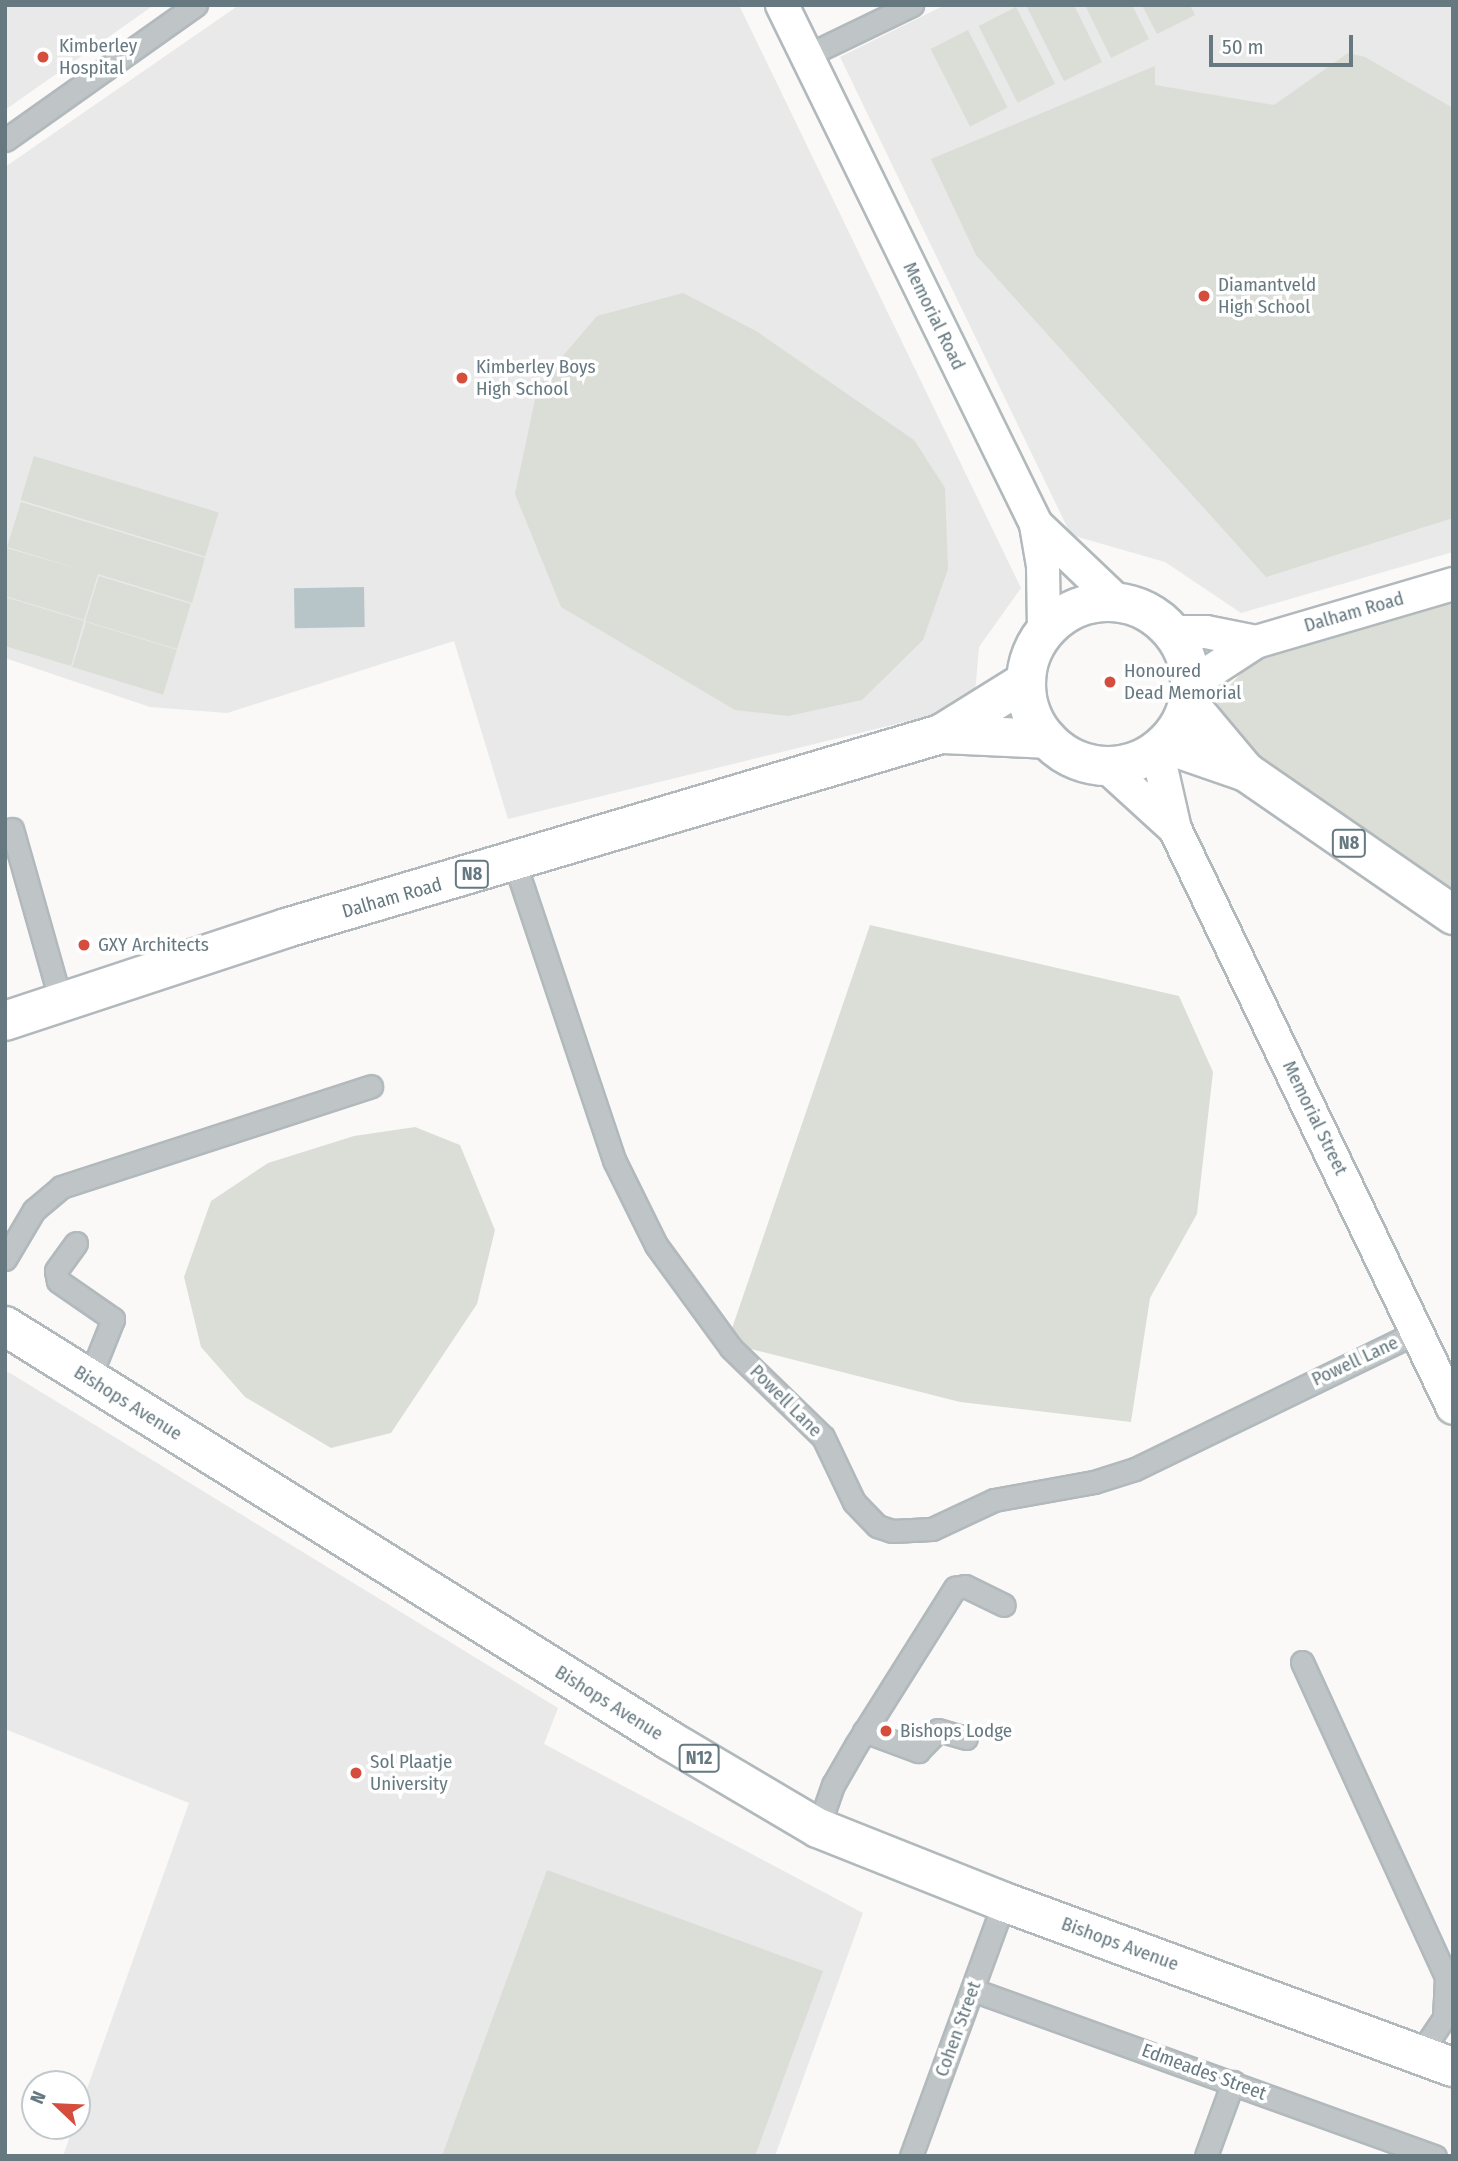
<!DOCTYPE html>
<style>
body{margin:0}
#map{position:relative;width:1458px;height:2161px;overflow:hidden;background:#faf9f8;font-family:"Fira Sans Condensed",sans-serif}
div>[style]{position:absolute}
.built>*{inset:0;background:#e8e9e8}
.green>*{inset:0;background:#dbded7;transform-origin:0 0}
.water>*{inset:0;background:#b8c5c8;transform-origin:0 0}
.roads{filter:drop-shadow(2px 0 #b2b9bc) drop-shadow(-2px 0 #b2b9bc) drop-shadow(0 2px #b2b9bc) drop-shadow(0 -2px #b2b9bc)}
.street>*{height:21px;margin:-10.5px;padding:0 10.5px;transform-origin:10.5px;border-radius:10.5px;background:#bfc5c7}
.secondary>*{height:32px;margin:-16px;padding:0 16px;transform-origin:16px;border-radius:16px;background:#fff}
.highway>*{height:38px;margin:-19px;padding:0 19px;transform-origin:19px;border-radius:19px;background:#fff}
.highway>.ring{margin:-19px;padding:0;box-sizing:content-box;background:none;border:38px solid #fff;border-radius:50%}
.dots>*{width:19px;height:19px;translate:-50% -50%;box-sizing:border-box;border:4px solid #fff;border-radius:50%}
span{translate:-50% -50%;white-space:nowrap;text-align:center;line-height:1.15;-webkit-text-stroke:7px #fff;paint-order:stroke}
.shield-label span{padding:2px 5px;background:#fff;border:2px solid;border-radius:5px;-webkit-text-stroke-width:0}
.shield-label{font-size:18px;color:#667980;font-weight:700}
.poi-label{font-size:19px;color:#667980}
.left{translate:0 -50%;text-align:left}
.street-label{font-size:19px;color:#667980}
.frame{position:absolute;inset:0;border:7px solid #667980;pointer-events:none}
.north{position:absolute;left:21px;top:2070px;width:70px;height:70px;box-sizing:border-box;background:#fff;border:2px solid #c2c9cc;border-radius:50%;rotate:293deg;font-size:19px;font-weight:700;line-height:28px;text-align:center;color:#667980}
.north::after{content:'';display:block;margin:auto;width:24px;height:32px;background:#d54d3c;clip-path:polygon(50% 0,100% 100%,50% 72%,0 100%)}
.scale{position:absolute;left:1209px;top:35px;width:144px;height:32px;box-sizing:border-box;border:4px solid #667980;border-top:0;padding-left:9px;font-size:21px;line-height:24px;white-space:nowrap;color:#667980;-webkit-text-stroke:5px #fff;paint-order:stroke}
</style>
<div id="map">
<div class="built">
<div style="clip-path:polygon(5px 5px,154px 5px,5px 110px)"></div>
<div style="clip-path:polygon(239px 5px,739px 5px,1021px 588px,979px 647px,974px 705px,508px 819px,454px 641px,227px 713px,150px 707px,5px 658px,5px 167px)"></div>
<div style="clip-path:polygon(945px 5px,1453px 5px,1453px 552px,1241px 613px,1165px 562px,1071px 535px,840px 57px)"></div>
<div style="clip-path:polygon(5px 1370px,558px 1708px,544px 1744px,863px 1913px,775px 2156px,63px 2156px,189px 1803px,5px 1729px)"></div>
</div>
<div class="green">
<div style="clip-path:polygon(1026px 5px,1074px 5px,1102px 62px,1064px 81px)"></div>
<div style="clip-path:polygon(1085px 5px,1132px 5px,1149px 39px,1111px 58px)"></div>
<div style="clip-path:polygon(1142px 5px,1190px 5px,1195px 15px,1157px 34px)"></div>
<div style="left:1016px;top:7px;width:86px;height:42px;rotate:63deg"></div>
<div style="left:968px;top:30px;width:87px;height:42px;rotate:63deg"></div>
<div style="clip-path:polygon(1348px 53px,1365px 57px,1453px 108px,1453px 518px,1266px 577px,976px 255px,931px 159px,1155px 66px,1155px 85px,1274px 105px)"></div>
<div style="clip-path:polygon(683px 293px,756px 331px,914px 440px,945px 488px,948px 569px,923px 640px,862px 700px,788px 716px,735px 710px,561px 607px,515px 494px,538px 385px,597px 316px)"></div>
<div style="left:34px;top:456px;width:193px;height:46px;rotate:17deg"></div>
<div style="clip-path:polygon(21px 502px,205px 558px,192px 603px,98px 574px,84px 620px,5px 596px,6px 548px,86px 571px,7px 547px)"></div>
<div style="left:99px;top:576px;width:96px;height:47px;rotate:17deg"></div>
<div style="clip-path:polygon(1453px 591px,1453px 902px,1235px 755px,1216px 700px,1263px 650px)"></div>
<div style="clip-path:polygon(5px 597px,84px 621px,71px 666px,5px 646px)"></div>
<div style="left:86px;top:622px;width:95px;height:47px;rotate:17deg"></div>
<div style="clip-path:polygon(870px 925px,1179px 996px,1213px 1072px,1197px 1214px,1150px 1298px,1131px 1422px,960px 1402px,727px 1343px)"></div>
<div style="clip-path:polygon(415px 1127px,460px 1145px,495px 1230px,477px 1304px,391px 1433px,331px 1448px,245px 1397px,201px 1347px,184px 1277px,211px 1201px,268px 1163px,354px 1136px)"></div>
<div style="clip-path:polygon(547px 1870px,823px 1971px,755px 2156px,442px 2156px)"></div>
</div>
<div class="water">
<div style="left:364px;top:587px;width:40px;height:70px;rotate:89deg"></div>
</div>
<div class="roads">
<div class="street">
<div style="left:806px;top:56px;width:118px;rotate:-25.7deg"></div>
<div style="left:5px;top:140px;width:234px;rotate:-35.3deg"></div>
<div style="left:12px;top:829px;width:180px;rotate:74.2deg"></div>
<div style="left:514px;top:861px;width:315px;rotate:71.5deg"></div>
<div style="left:614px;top:1160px;width:95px;rotate:63.7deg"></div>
<div style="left:656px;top:1245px;width:127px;rotate:53.9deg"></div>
<div style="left:731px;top:1348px;width:128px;rotate:44.1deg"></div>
<div style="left:823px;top:1437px;width:72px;rotate:64.5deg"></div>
<div style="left:854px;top:1502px;width:33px;rotate:46deg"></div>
<div style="left:877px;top:1526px;width:16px;rotate:18deg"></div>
<div style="left:892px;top:1531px;width:40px;rotate:-2.9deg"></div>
<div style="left:932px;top:1529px;width:68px;rotate:-25.1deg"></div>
<div style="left:994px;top:1500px;width:102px;rotate:-10.2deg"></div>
<div style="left:1094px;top:1482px;width:43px;rotate:-17.6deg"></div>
<div style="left:1135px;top:1469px;width:314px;rotate:-25.9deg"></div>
<div style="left:76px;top:1243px;width:34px;rotate:126deg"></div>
<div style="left:56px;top:1271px;width:10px;rotate:79deg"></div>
<div style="left:58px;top:1281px;width:67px;rotate:34.6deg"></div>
<div style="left:113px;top:1319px;width:65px;rotate:111.8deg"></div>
<div style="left:5px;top:1259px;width:57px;rotate:-59.4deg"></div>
<div style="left:34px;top:1210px;width:35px;rotate:-40deg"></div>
<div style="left:61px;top:1187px;width:326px;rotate:-18deg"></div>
<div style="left:1302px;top:1662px;width:346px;rotate:65.4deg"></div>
<div style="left:1446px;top:1977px;width:41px;rotate:92.8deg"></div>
<div style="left:1444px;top:2018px;width:45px;rotate:124deg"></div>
<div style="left:864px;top:1731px;width:58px;rotate:20.3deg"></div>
<div style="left:918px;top:1751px;width:29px;rotate:-46deg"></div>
<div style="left:938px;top:1730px;width:29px;rotate:16deg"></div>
<div style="left:818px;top:1828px;width:46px;rotate:-70.8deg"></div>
<div style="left:833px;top:1785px;width:46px;rotate:-60.1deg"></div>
<div style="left:856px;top:1745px;width:186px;rotate:-57.8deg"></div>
<div style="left:955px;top:1588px;width:10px;rotate:-11deg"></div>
<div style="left:965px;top:1586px;width:43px;rotate:26deg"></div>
<div style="left:973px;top:1990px;width:491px;rotate:19.8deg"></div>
<div style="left:911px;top:2156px;width:270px;rotate:-69.9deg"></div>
<div style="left:1206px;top:2156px;width:79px;rotate:-70deg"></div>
</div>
<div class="secondary">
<div style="left:782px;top:5px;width:578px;rotate:63.92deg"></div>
<div style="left:1036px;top:524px;width:113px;rotate:43.6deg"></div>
<div style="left:1036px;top:525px;width:42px;rotate:80.3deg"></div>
<div style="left:1043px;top:566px;width:67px;rotate:89.1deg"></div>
<div style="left:1172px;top:632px;width:34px"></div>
<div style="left:1206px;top:632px;width:51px;rotate:11.3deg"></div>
<div style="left:1191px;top:684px;width:77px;rotate:-32.9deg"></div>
<div style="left:1256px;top:642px;width:205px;rotate:-16.4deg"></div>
<div style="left:1157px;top:750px;width:81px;rotate:77.2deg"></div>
<div style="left:1175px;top:829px;width:642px;rotate:64.35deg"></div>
<div style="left:1107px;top:767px;width:92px;rotate:42.4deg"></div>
</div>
<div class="highway">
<div class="ring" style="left:1026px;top:602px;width:126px;height:126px"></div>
<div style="left:1188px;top:703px;width:90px;rotate:50deg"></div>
<div style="left:1246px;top:772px;width:252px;rotate:34.6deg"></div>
<div style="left:941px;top:734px;width:100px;rotate:-31.9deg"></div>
<div style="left:1165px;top:744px;width:86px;rotate:19.1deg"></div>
<div style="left:5px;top:1021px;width:296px;rotate:-18.3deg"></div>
<div style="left:286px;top:928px;width:683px;rotate:-16.5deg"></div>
<div style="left:941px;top:734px;width:106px;rotate:2.7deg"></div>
<div style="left:5px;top:1326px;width:782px;rotate:31.94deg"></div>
<div style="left:669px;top:1740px;width:173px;rotate:30.6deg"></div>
<div style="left:818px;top:1828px;width:200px;rotate:21.7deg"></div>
<div style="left:1004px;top:1902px;width:478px;rotate:20.2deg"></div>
</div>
</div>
<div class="dots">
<div style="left:43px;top:57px;background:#d54d3c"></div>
<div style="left:1204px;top:296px;background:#d54d3c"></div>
<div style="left:462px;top:378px;background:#d54d3c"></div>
<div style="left:1110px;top:682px;background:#d54d3c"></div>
<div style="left:84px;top:945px;background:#d54d3c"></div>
<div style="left:886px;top:1731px;background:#d54d3c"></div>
<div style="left:356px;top:1773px;background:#d54d3c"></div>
</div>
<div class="shield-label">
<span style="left:1349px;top:843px">N8</span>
<span style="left:472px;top:874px">N8</span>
<span style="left:699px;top:1758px">N12</span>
</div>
<div class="poi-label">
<span class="left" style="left:59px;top:57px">Kimberley<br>Hospital</span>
<span class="left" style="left:1218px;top:296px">Diamantveld<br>High School</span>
<span class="left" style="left:476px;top:378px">Kimberley Boys<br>High School</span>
<span class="left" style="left:1124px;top:682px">Honoured<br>Dead Memorial</span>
<span class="left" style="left:98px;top:945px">GXY Architects</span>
<span class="left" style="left:900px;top:1731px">Bishops Lodge</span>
<span class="left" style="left:370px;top:1773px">Sol Plaatje<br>University</span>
</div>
<div class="street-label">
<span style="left:934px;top:316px;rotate:64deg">Memorial Road</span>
<span style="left:1354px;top:612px;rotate:-16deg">Dalham Road</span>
<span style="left:392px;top:898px;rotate:-16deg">Dalham Road</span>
<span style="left:1315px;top:1118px;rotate:64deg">Memorial Street</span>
<span style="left:1355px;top:1361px;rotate:-25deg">Powell Lane</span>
<span style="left:786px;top:1401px;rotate:45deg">Powell Lane</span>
<span style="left:128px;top:1403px;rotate:32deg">Bishops Avenue</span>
<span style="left:609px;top:1703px;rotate:32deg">Bishops Avenue</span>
<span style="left:1120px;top:1944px;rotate:20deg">Bishops Avenue</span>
<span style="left:958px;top:2029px;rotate:-70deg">Cohen Street</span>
<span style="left:1204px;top:2072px;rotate:20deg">Edmeades Street</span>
</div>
<div class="frame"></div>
<div class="north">N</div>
<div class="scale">50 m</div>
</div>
